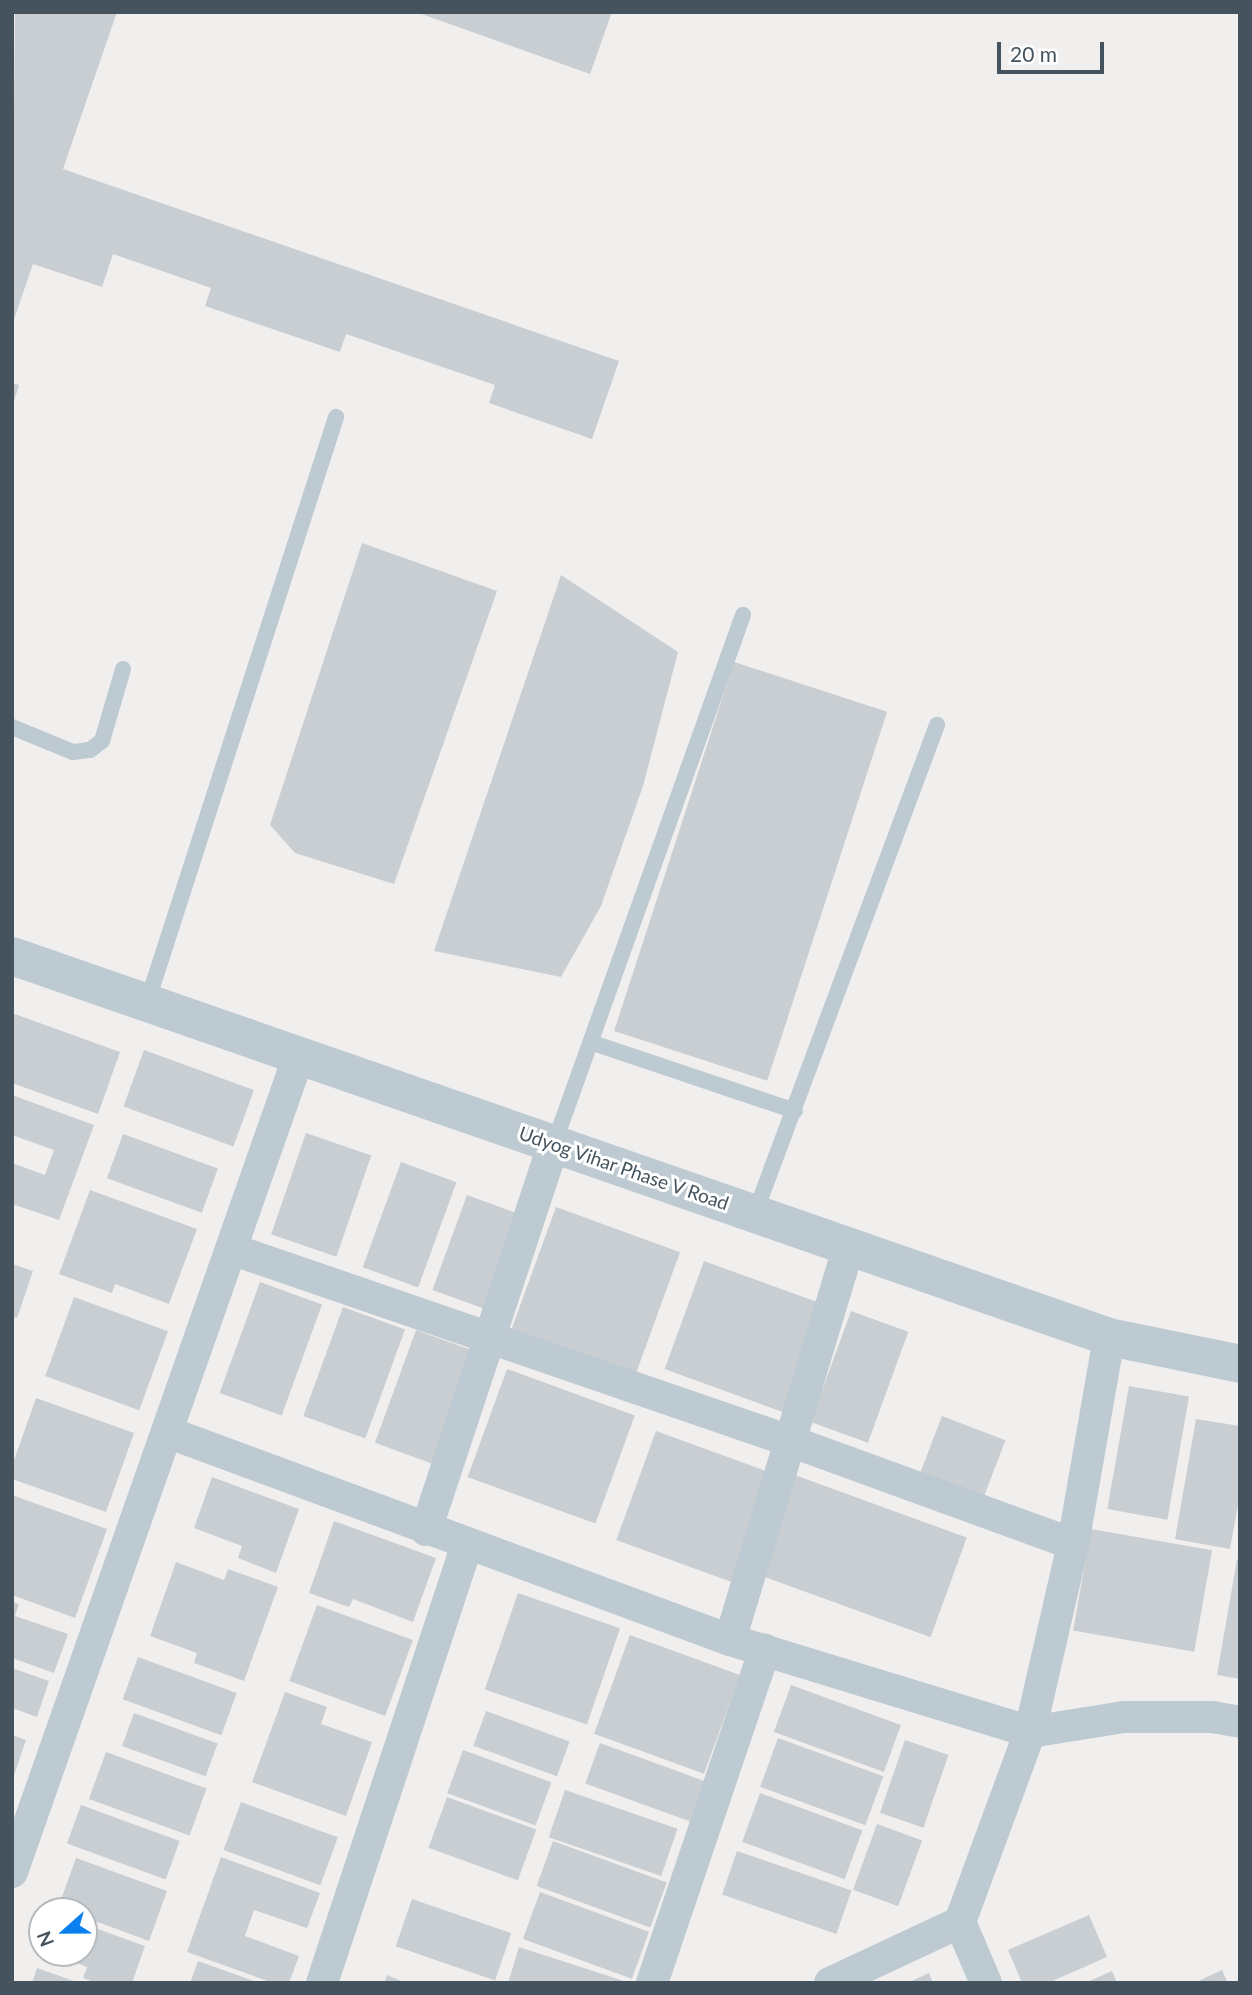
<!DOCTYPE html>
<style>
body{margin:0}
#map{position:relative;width:1252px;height:1995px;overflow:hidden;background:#f1eeee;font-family:Lato,sans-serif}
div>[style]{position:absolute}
.building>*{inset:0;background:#c9ced3;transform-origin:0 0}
.service>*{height:16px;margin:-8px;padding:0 8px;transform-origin:8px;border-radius:8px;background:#bdcad1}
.minor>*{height:32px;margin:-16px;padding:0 16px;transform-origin:16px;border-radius:16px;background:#bdcad1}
.tertiary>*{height:38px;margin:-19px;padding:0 19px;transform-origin:19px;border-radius:19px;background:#bdcad1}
span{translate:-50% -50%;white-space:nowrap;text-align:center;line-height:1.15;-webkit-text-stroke:6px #fff;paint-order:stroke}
.street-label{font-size:19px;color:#44535d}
.frame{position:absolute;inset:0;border:14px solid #44535d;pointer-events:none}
.north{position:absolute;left:28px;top:1897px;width:70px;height:70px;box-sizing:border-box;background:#fff;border:2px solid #b4babe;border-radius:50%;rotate:249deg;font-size:19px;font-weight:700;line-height:28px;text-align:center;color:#44535d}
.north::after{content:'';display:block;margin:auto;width:24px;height:32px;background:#0a80ee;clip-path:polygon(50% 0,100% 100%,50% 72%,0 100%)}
.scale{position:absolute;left:997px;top:42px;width:107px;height:32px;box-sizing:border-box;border:4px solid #44535d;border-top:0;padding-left:9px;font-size:21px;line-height:24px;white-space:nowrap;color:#44535d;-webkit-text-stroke:5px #fff;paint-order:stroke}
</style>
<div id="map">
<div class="building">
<div style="clip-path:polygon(15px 12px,117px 12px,63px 169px,619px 361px,592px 439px,489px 403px,495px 385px,346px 334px,340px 352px,205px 306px,211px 288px,113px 254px,102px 287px,33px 264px,12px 325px)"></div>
<div style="clip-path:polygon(416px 12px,612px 12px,590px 74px)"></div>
<div style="clip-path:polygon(12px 383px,19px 385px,13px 404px,12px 404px)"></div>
<div style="clip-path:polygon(362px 543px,497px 591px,394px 884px,295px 853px,270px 825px)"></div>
<div style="clip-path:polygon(561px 575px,678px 652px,643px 786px,601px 906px,561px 977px,434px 951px)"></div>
<div style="left:734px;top:662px;width:161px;height:388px;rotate:18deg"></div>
<div style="clip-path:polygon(12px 1013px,120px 1052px,98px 1114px,12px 1083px)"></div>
<div style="left:144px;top:1050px;width:117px;height:60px;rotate:20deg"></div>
<div style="clip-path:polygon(12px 1095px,94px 1125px,59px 1220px,12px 1204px,12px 1163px,45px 1175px,54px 1150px,12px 1135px)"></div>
<div style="left:306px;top:1133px;width:69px;height:107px;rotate:19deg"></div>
<div style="left:123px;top:1134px;width:101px;height:47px;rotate:20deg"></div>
<div style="left:401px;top:1162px;width:59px;height:112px;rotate:20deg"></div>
<div style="clip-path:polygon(90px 1190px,197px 1229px,169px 1304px,115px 1284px,112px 1293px,59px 1274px)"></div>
<div style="left:467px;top:1195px;width:56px;height:101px;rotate:20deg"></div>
<div style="left:556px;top:1207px;width:132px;height:133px;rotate:20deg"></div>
<div style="left:704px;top:1261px;width:129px;height:115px;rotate:20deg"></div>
<div style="clip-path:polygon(12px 1264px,33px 1271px,17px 1318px,12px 1317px)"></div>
<div style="left:260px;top:1282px;width:66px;height:118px;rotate:20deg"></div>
<div style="left:74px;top:1297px;width:100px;height:84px;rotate:20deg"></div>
<div style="left:343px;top:1307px;width:66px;height:116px;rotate:20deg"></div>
<div style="left:851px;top:1311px;width:61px;height:118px;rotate:20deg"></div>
<div style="left:416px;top:1330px;width:61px;height:120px;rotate:20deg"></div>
<div style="left:507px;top:1369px;width:136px;height:115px;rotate:20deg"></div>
<div style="left:1129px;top:1386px;width:61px;height:125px;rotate:10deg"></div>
<div style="clip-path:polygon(36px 1398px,134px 1433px,106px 1512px,12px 1479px,12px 1466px)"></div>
<div style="left:942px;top:1416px;width:68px;height:61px;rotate:21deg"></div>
<div style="clip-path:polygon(1196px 1419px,1240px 1426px,1240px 1494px,1230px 1549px,1175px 1539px)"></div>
<div style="left:656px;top:1431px;width:127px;height:116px;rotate:20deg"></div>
<div style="left:792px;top:1474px;width:186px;height:106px;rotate:20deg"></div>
<div style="clip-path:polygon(212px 1477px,299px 1509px,276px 1573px,238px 1558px,242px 1546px,194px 1528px)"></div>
<div style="clip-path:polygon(12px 1495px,107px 1529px,75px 1618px,12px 1595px)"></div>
<div style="clip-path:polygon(334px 1521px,436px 1558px,413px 1622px,353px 1599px,349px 1607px,309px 1593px)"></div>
<div style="left:1091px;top:1529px;width:123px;height:103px;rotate:10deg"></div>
<div style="clip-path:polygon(1237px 1559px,1240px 1560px,1240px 1679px,1217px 1675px)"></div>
<div style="clip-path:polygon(176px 1562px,224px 1580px,228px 1569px,278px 1587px,244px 1681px,194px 1663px,197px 1653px,150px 1636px)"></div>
<div style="left:518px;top:1593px;width:108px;height:102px;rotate:19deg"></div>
<div style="clip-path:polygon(12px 1602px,19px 1604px,15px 1616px,68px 1634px,54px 1673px,12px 1658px)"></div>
<div style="left:317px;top:1605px;width:102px;height:81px;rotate:20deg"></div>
<div style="left:630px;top:1635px;width:117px;height:105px;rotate:20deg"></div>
<div style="left:138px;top:1657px;width:105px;height:45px;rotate:20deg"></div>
<div style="clip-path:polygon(12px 1668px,49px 1681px,37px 1717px,12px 1708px)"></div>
<div style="left:791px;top:1685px;width:117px;height:50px;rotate:20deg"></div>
<div style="clip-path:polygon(285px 1692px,327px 1707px,321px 1724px,372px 1742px,346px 1816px,252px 1782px)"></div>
<div style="left:486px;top:1711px;width:89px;height:37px;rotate:20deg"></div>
<div style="left:134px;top:1713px;width:89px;height:35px;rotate:20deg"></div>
<div style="clip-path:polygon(12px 1735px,26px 1740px,13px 1778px,12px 1778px)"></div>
<div style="left:778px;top:1738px;width:112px;height:52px;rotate:20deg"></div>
<div style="left:905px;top:1740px;width:46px;height:77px;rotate:19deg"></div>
<div style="left:600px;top:1743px;width:111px;height:43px;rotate:20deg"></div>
<div style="left:463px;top:1750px;width:94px;height:46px;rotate:20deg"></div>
<div style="left:106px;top:1752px;width:107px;height:50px;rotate:20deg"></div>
<div style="left:565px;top:1790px;width:119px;height:50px;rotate:19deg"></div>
<div style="left:760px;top:1793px;width:109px;height:52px;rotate:20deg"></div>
<div style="left:447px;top:1797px;width:95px;height:54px;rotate:20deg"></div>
<div style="left:241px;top:1802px;width:103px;height:51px;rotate:20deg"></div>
<div style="left:81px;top:1805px;width:105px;height:41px;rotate:20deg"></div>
<div style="left:877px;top:1824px;width:48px;height:70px;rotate:20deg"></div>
<div style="left:553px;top:1841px;width:121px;height:48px;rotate:20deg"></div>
<div style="left:737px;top:1851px;width:121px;height:46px;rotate:19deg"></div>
<div style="clip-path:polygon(221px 1857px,320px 1893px,307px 1928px,254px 1910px,245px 1936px,299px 1956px,289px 1983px,273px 1983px,187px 1952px)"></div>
<div style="clip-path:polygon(76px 1858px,167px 1891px,149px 1941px,84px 1917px,84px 1911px,58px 1908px)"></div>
<div style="left:540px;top:1892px;width:116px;height:50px;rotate:20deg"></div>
<div style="left:412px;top:1899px;width:105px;height:50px;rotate:19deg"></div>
<div style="clip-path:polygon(1089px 1915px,1107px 1957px,1048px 1983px,1022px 1983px,1008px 1950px)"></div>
<div style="clip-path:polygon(84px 1924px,145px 1946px,132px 1983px,97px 1983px,83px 1978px,87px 1967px,50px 1953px,84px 1953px)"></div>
<div style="clip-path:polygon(519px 1947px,627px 1982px,627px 1983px,508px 1983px)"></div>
<div style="clip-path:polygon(198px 1961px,257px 1982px,257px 1983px,190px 1983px)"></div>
<div style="clip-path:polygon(37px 1968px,77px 1982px,77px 1983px,32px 1983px)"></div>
<div style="clip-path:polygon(1222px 1970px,1228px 1983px,1194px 1983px)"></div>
<div style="clip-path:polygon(1112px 1971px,1117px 1983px,1085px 1983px)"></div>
<div style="clip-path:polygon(929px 1973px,933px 1983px,907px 1983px)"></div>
<div style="clip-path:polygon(387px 1975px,406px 1983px,384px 1983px)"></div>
</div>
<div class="service">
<div style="left:12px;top:727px;width:66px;rotate:22.3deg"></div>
<div style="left:73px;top:752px;width:17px;rotate:-7deg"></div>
<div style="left:90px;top:750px;width:15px;rotate:-37deg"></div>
<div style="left:102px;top:741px;width:75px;rotate:-73.7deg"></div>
<div style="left:147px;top:1003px;width:616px;rotate:-72.12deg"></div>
<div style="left:593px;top:1043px;width:213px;rotate:18.6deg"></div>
<div style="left:554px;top:1144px;width:562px;rotate:-70.34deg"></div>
<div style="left:755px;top:1213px;width:521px;rotate:-69.55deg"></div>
</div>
<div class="minor">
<div style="left:231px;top:1249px;width:591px;rotate:18.96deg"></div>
<div style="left:790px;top:1441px;width:301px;rotate:20deg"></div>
<div style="left:167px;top:1432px;width:600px;rotate:20.28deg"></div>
<div style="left:730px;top:1640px;width:314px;rotate:17deg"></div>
<div style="left:1030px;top:1732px;width:95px;rotate:-9.1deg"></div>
<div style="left:1124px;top:1717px;width:88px"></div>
<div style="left:1212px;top:1717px;width:28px;rotate:10deg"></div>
<div style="left:426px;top:1530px;width:407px;rotate:-71.7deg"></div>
<div style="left:730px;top:1640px;width:411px;rotate:-73.2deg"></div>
<div style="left:12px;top:1872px;width:866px;rotate:-70.64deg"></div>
<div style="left:960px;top:1922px;width:66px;rotate:66.9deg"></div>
<div style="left:322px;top:1983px;width:461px;rotate:-71.7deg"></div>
<div style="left:652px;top:1983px;width:352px;rotate:-71.3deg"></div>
<div style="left:830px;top:1983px;width:144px;rotate:-25.1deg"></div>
<div style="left:960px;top:1922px;width:202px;rotate:-69.8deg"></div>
<div style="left:1030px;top:1732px;width:193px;rotate:-77.1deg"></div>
<div style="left:1073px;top:1544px;width:210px;rotate:-80.1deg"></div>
</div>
<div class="tertiary">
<div style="left:12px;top:956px;width:1161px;rotate:19.15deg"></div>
<div style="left:1109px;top:1337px;width:134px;rotate:11.6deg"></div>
</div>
<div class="street-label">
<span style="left:624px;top:1168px;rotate:19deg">Udyog Vihar Phase V Road</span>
</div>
<div class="frame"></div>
<div class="north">N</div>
<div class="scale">20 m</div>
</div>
